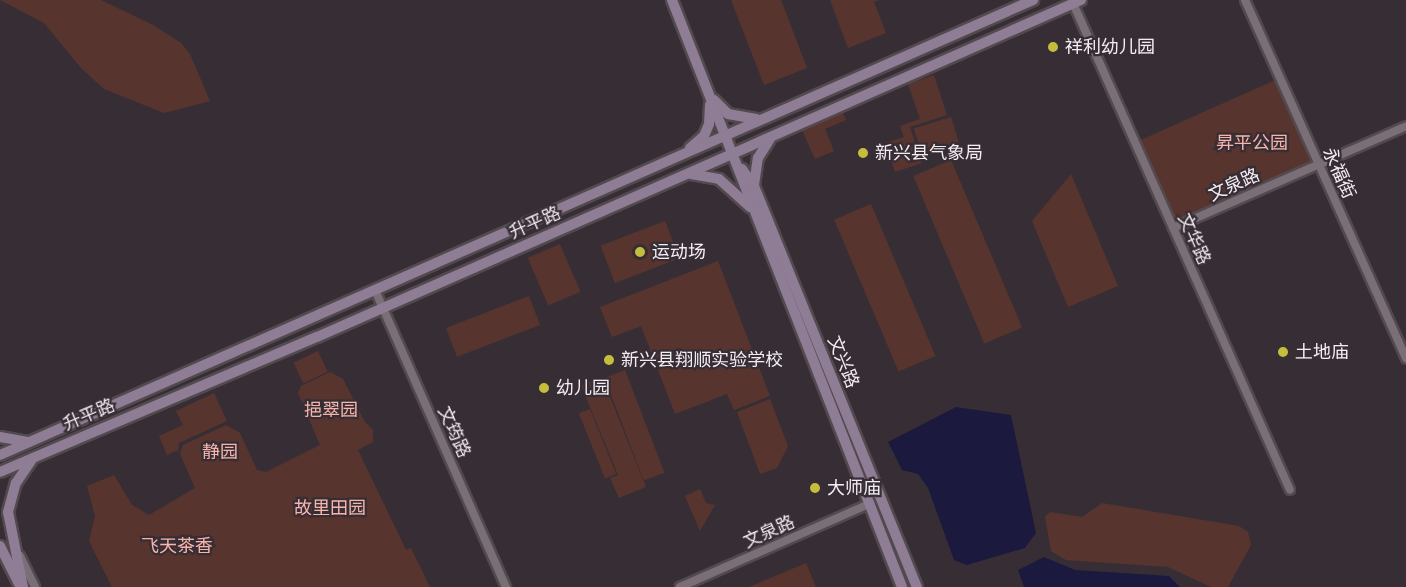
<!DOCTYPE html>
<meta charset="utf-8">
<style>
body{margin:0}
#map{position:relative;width:1406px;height:587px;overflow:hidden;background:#372e35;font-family:Montserrat,"Noto Sans SC",sans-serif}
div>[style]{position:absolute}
.green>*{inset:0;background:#58342f;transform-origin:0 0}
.water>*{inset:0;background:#1b193e}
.roads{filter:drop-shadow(2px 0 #524a4f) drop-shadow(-2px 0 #524a4f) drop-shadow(0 2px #524a4f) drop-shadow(0 -2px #524a4f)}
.street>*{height:8px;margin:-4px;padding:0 4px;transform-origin:4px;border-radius:4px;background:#7a6e77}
.secondary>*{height:10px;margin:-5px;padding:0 5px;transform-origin:5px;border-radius:5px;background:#8f7c95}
.dots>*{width:16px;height:16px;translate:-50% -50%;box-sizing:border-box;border:3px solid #372e35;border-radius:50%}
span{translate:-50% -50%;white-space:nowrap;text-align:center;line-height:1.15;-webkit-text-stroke:4.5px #372e35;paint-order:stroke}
.poi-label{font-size:18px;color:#f3edf2}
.left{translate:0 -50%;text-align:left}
.park-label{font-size:18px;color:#f7b4ab}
.street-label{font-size:18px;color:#f3edf2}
</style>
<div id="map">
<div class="green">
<div style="clip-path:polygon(0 0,101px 0,153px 25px,181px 43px,190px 54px,210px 101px,164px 113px,104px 89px,81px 68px,44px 23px)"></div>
<div style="clip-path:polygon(731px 0,781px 0,807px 68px,764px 85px)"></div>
<div style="clip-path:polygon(830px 0,879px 0,874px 2px,886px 33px,848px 48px)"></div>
<div style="clip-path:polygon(934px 75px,947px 115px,910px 127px,922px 163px,895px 172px,885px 143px,904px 137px,900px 126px,920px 119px,908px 84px)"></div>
<div style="left:1280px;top:78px;width:95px;height:158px;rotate:66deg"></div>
<div style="clip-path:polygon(843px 113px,846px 120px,825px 129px,834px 151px,815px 159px,802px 130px)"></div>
<div style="left:951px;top:117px;width:30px;height:39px;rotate:73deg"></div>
<div style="left:951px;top:160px;width:182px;height:41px;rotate:67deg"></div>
<div style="clip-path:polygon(1071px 174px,1118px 286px,1068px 307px,1032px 221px)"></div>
<div style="left:871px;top:204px;width:165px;height:40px;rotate:67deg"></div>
<div style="left:665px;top:221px;width:40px;height:69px;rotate:69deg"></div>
<div style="left:560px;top:244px;width:52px;height:35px;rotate:67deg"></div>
<div style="clip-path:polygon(718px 261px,770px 396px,734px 410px,727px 394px,675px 414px,641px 326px,612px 337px,600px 307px)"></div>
<div style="left:529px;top:296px;width:31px;height:89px;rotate:69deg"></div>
<div style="left:318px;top:351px;width:23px;height:27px;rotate:65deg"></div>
<div style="left:625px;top:370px;width:110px;height:22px;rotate:69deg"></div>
<div style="clip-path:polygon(330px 372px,343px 379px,365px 422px,373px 430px,373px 442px,358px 450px,406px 550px,411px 548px,430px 587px,112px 587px,89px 541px,95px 516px,87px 486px,114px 475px,132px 505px,149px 515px,195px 488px,180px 454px,183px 445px,226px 425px,240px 433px,257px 470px,266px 472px,320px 445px,298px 393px,301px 386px)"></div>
<div style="clip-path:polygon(602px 377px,646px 487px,619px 498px,610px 478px,618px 475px,581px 385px)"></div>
<div style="clip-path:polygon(214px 393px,227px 421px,179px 443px,178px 450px,167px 455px,159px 436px,183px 425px,176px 411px)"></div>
<div style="clip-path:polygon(770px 399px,788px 446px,777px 468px,760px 474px,737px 412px)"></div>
<div style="left:590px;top:409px;width:70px;height:12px;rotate:68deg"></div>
<div style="clip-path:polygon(700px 489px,706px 503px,715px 505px,700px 531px,685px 496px)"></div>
<div style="clip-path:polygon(1102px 503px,1239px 526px,1248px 532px,1251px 545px,1228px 587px,1211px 587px,1168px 567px,1066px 560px,1051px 551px,1045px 517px,1050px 512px,1082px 517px)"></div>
<div style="clip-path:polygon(806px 563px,816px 587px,749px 587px)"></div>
</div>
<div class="water">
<div style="clip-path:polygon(956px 407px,1011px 415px,1036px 533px,1025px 548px,967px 565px,954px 560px,928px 488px,918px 474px,902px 470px,888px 442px)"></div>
<div style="clip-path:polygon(1044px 557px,1075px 570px,1169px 576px,1180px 587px,1024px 587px,1018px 570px)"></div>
</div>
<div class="roads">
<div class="street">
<div style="left:1245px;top:0;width:393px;rotate:65.8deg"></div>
<div style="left:1072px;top:1px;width:535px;rotate:65.97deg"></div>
<div style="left:1173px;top:228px;width:254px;rotate:-23.6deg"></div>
<div style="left:375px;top:290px;width:325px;rotate:66.2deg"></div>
<div style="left:20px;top:556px;width:34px;rotate:64deg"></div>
<div style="left:680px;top:587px;width:206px;rotate:-23.7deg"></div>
</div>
<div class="secondary">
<div style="left:672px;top:0;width:630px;rotate:68.6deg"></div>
<div style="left:714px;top:100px;width:20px;rotate:45deg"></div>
<div style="left:728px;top:114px;width:29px;rotate:10deg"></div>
<div style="left:690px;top:148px;width:18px;rotate:-41deg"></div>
<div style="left:704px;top:136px;width:13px;rotate:-67deg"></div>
<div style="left:709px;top:124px;width:19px;rotate:-87deg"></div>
<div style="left:742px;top:169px;width:21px;rotate:55deg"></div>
<div style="left:754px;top:186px;width:433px;rotate:67.9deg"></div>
<div style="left:691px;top:174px;width:28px;rotate:10deg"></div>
<div style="left:719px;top:179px;width:42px;rotate:42.1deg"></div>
<div style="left:754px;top:185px;width:27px;rotate:-82deg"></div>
<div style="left:758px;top:158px;width:22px;rotate:-58deg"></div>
<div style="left:0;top:437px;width:28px;rotate:10deg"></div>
<div style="left:0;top:455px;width:1129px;rotate:-23.77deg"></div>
<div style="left:0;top:472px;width:345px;rotate:-23.1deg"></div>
<div style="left:317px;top:337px;width:835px;rotate:-23.8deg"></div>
<div style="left:0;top:546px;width:42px;rotate:63.4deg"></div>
<div style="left:23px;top:587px;width:76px;rotate:-101.3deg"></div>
<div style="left:8px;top:512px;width:30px;rotate:-75deg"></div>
<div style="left:16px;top:483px;width:30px;rotate:-56deg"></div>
</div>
</div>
<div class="dots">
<div style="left:1053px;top:47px;background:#c4bd3e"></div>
<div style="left:863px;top:153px;background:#c4bd3e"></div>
<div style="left:640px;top:252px;background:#c4bd3e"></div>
<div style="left:1283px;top:352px;background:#c4bd3e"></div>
<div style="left:609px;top:360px;background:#c4bd3e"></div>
<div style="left:544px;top:388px;background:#c4bd3e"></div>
<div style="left:815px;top:488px;background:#c4bd3e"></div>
</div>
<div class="poi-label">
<span class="left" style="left:1065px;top:47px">祥利幼儿园</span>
<span class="left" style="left:875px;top:153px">新兴县气象局</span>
<span class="left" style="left:652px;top:252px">运动场</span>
<span class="left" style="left:1295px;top:352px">土地庙</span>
<span class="left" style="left:621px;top:360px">新兴县翔顺实验学校</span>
<span class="left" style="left:556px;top:388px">幼儿园</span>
<span class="left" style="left:827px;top:488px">大师庙</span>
</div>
<div class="park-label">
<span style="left:1252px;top:143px">昇平公园</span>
<span style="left:331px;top:410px">挹翠园</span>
<span style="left:220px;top:452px">静园</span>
<span style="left:330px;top:508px">故里田园</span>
<span style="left:177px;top:546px">飞天茶香</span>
</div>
<div class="street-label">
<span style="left:1339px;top:173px;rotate:66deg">永福街</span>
<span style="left:1234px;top:185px;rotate:-24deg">文泉路</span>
<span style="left:535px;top:223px;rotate:-24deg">升平路</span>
<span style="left:1194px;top:239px;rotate:66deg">文华路</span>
<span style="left:843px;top:362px;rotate:68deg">文兴路</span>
<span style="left:89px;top:415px;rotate:-23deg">升平路</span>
<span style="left:454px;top:432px;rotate:66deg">文筠路</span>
<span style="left:769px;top:532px;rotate:-24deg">文泉路</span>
</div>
</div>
